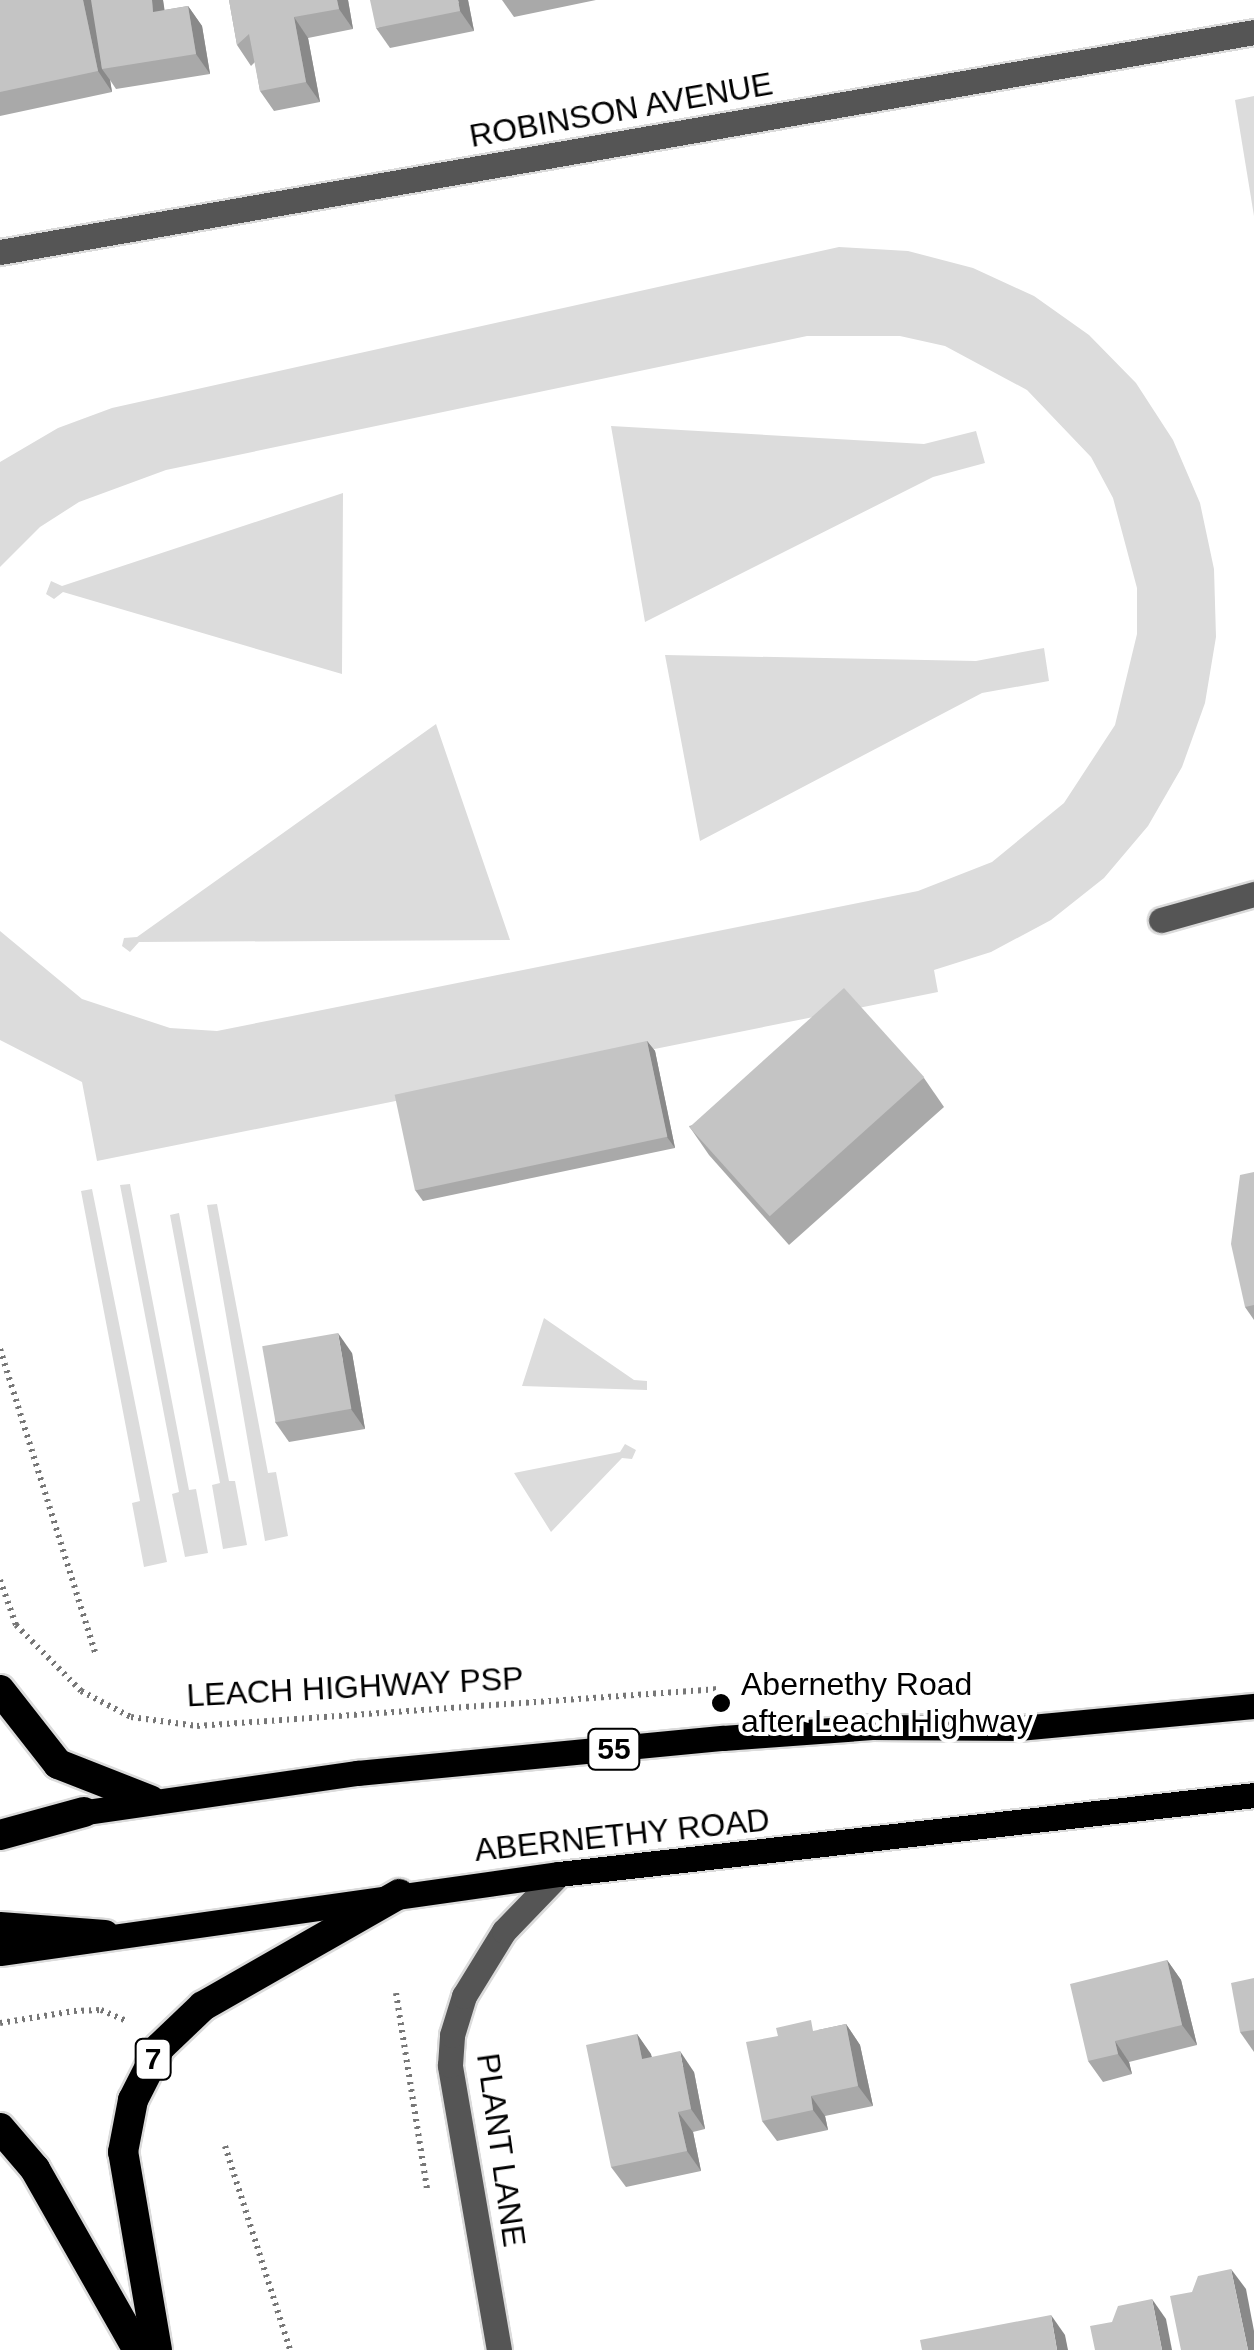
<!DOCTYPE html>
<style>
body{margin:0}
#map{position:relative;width:1254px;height:2350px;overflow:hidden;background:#fff;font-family:Arial,sans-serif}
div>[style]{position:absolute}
.green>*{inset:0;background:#dcdcdc}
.path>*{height:6px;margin-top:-3px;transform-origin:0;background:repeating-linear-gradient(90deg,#777 0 2.5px,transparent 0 7.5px)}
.roads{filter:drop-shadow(2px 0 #dbdbdb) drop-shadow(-2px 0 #dbdbdb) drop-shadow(0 2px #dbdbdb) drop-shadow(0 -2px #dbdbdb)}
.minor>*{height:25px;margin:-12.5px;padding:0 12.5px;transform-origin:12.5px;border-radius:12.5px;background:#555}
.major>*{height:25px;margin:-12.5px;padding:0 12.5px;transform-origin:12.5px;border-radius:12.5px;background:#000}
.highway>*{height:30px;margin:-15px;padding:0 15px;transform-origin:15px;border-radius:15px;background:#000}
.wall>*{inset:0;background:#a9a9a9}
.shaded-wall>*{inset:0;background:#898989}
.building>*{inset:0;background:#c4c4c4;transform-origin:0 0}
.dots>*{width:28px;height:28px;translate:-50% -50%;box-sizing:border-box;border:5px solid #fff;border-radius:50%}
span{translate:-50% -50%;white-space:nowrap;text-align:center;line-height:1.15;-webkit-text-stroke:8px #fff;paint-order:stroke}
.shield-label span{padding:2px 8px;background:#fff;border:2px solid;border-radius:8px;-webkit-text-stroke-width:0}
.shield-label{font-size:30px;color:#000;font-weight:700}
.street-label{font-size:32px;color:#000}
.poi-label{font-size:32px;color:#000}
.left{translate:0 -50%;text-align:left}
</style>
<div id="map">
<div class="green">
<div style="clip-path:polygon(1254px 96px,1254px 216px,1235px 100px)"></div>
<div style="clip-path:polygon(839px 247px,908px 251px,973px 268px,1034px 296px,1089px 335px,1136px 383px,1173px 440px,1200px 503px,1214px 569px,1216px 637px,1205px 703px,1182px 767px,1148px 826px,1104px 878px,1051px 920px,991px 952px,934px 970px,938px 992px,97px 1161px,82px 1082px,0 1040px,0 931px,82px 999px,170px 1028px,217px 1031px,918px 891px,992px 862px,1064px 803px,1115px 725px,1137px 634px,1137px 588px,1113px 498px,1091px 457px,1027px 390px,945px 346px,900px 336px,807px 336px,166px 470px,79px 502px,40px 527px,0 567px,0 462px,58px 428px,112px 408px)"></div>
<div style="clip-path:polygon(611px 426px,924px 444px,976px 431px,985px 463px,933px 477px,645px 622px)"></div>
<div style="clip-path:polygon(343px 493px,342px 674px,63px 592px,54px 599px,46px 594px,51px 581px,62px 586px)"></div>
<div style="clip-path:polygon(1044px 648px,1049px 681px,982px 693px,700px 841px,665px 655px,976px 661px)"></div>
<div style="clip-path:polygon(436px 724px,510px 940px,139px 942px,130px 952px,122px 946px,124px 938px,137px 937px)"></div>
<div style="clip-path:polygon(130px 1184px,189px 1490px,196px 1489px,208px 1553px,185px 1557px,172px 1494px,179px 1492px,120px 1185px)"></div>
<div style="clip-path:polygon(92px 1189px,167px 1562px,144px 1567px,132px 1503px,140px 1501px,81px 1191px)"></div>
<div style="clip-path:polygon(217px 1204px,268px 1473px,276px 1472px,288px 1536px,265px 1541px,207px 1205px)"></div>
<div style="clip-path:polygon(179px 1213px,229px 1481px,235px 1481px,247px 1545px,223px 1549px,212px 1485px,220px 1483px,170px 1215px)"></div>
<div style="clip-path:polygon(544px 1318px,634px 1380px,647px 1381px,647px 1390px,522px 1386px)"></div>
<div style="clip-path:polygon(625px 1444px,636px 1450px,632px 1459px,622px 1458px,551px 1532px,514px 1473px,620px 1452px)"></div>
</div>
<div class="path">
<div style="left:0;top:1349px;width:322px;rotate:72.6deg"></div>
<div style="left:0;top:1580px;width:48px;rotate:70.4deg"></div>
<div style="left:16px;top:1625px;width:93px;rotate:45.4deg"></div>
<div style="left:81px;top:1691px;width:56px;rotate:27.5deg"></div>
<div style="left:131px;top:1717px;width:67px;rotate:7.8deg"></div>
<div style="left:197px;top:1726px;width:523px;rotate:-4.05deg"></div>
<div style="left:396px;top:1993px;width:198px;rotate:81deg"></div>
<div style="left:0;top:2023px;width:75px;rotate:-9.2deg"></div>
<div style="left:74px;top:2011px;width:27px;rotate:-2deg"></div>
<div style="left:101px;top:2010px;width:26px;rotate:23deg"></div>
<div style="left:225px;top:2146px;width:214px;rotate:72.3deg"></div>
</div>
<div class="roads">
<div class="minor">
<div style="left:0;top:252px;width:1273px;rotate:-9.95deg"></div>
<div style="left:1161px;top:920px;width:97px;rotate:-15.6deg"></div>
<div style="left:499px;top:2350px;width:289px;rotate:-99.8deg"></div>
<div style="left:450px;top:2065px;width:30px;rotate:-86deg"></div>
<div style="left:452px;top:2035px;width:41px;rotate:-72.9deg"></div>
<div style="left:464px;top:1996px;width:76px;rotate:-58.4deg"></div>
<div style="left:504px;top:1931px;width:79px;rotate:-46deg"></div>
</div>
<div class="major">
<div style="left:65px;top:1815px;width:295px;rotate:-8.2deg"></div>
<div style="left:357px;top:1773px;width:368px;rotate:-5.5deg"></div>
<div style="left:723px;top:1738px;width:149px;rotate:-4.2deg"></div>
<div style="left:872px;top:1727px;width:148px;rotate:0.4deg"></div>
<div style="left:1020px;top:1728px;width:235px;rotate:-5.4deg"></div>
<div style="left:0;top:1953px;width:565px;rotate:-8.04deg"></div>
<div style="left:559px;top:1874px;width:699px;rotate:-6.48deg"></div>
</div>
<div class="highway">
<div style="left:0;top:1690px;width:94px;rotate:51.9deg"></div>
<div style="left:58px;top:1764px;width:99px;rotate:21.4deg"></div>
<div style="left:0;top:1835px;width:87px;rotate:-15.3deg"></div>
<div style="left:0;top:1927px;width:105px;rotate:4.4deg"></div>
<div style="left:0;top:2128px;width:54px;rotate:49.5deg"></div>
<div style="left:35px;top:2169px;width:208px;rotate:60.4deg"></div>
<div style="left:157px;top:2350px;width:201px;rotate:-99.7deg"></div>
<div style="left:123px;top:2152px;width:53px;rotate:-79.1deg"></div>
<div style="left:133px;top:2100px;width:59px;rotate:-63deg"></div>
<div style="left:160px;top:2047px;width:59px;rotate:-43.6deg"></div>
<div style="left:203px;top:2006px;width:226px;rotate:-29.7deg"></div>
</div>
</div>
<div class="wall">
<div style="clip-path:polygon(0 0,163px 0,164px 10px,188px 6px,202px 26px,210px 74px,116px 89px,110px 80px,112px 92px,0 116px)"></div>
<div style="clip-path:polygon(229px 0,348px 0,353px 29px,308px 38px,320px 102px,274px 111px,260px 91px,255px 62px,251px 66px,237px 45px)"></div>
<div style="clip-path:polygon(468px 0,474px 31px,390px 48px,376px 28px)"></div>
<div style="clip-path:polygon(502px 0,596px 0,514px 17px)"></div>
<div style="clip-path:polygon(647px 1041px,655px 1051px,675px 1148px,423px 1201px,415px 1190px)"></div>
<div style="clip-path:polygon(924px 1078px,944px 1107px,789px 1245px,709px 1155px,689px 1126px)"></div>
<div style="clip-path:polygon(1254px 1172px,1254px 1320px,1245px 1307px)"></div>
<div style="clip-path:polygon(352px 1353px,365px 1429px,289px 1442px,275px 1422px)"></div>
<div style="clip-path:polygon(1167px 1960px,1181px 1980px,1197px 2045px,1129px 2062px,1132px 2074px,1103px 2082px,1088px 2061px)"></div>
<div style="clip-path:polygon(1254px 1978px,1254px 2052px,1240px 2032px)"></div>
<div style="clip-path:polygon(846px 2024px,860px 2045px,873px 2106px,825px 2116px,828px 2130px,777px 2141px,762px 2121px,818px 2030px)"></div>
<div style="clip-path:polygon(637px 2034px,652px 2057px,694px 2072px,705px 2129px,693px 2132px,701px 2171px,626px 2187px,611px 2167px)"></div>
</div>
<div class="shaded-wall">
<div style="clip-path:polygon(83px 0,93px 0,102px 69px,110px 80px,112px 92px,98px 71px)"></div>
<div style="clip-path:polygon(152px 0,163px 0,168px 32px,153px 12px)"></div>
<div style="clip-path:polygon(337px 0,348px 0,353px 29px,339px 9px)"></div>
<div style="clip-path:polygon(458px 0,468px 0,474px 31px,460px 11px)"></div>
<div style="clip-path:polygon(188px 6px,202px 26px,210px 74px,196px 54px)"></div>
<div style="clip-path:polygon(294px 17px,308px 38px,320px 102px,306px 82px)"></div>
<div style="clip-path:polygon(647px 1041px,655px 1051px,675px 1148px,667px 1137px)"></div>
<div style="clip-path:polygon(338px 1333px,352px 1353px,365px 1429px,351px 1409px)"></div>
<div style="clip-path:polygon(1167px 1960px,1181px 1980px,1197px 2045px,1182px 2025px)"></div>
<div style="clip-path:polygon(846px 2024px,860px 2045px,873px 2106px,858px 2086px)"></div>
<div style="clip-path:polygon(637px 2034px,651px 2054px,657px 2080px,642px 2059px)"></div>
<div style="clip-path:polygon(1115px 2041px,1129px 2062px,1132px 2074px,1118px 2054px)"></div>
<div style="clip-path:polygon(680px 2051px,694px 2072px,705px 2129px,691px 2109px)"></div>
<div style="clip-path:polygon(811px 2096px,825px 2116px,828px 2130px,813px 2110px)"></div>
<div style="clip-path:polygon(678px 2112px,693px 2132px,701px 2171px,687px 2151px)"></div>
<div style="clip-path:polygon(1231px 2269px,1246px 2289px,1254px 2331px,1254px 2350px,1248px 2350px)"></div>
<div style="clip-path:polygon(1152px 2299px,1166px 2319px,1172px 2350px,1162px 2350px)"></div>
<div style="clip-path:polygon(1051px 2315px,1065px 2335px,1068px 2350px,1057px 2350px)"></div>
</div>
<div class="building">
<div style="clip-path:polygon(0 0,83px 0,98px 71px,0 92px)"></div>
<div style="clip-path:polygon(91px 0,152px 0,153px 12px,188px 6px,196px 54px,102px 69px)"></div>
<div style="clip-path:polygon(229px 0,337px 0,339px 9px,294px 17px,306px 82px,260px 91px,249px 34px,237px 45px)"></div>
<div style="clip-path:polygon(370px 0,458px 0,460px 11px,376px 28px)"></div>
<div style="left:844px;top:988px;width:120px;height:208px;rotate:48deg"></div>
<div style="left:647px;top:1041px;width:98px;height:258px;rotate:78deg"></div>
<div style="clip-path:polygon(1254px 1172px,1254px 1305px,1245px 1307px,1231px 1244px,1240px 1175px)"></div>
<div style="left:338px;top:1333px;width:77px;height:77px;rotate:80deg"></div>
<div style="clip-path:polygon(1167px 1960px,1182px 2025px,1115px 2041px,1118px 2054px,1088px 2061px,1070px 1984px)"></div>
<div style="clip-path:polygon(1254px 1978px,1254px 2030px,1240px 2032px,1231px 1983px)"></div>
<div style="clip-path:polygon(811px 2020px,813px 2031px,846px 2024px,858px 2086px,811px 2096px,813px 2110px,762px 2121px,746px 2042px,778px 2036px,776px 2028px)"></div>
<div style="clip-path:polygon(637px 2034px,642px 2059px,680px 2051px,691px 2109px,678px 2112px,687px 2151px,611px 2167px,586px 2045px)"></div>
<div style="clip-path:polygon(1231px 2269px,1248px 2350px,1181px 2350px,1170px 2296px,1192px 2292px,1198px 2276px)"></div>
<div style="clip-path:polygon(1152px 2299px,1162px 2350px,1095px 2350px,1090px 2326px,1112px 2322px,1118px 2306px)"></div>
<div style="clip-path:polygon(1051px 2315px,1057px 2350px,922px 2350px,920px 2340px)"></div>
</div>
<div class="dots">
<div style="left:721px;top:1703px;background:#000"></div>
</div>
<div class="shield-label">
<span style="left:614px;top:1749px">55</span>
<span style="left:153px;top:2059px">7</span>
</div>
<div class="street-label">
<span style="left:621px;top:110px;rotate:-10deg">ROBINSON AVENUE</span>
<span style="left:355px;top:1687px;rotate:-3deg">LEACH HIGHWAY PSP</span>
<span style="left:622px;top:1835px;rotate:-6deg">ABERNETHY ROAD</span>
<span style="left:501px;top:2150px;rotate:82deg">PLANT LANE</span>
</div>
<div class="poi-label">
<span class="left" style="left:741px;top:1703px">Abernethy Road<br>after Leach Highway</span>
</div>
</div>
